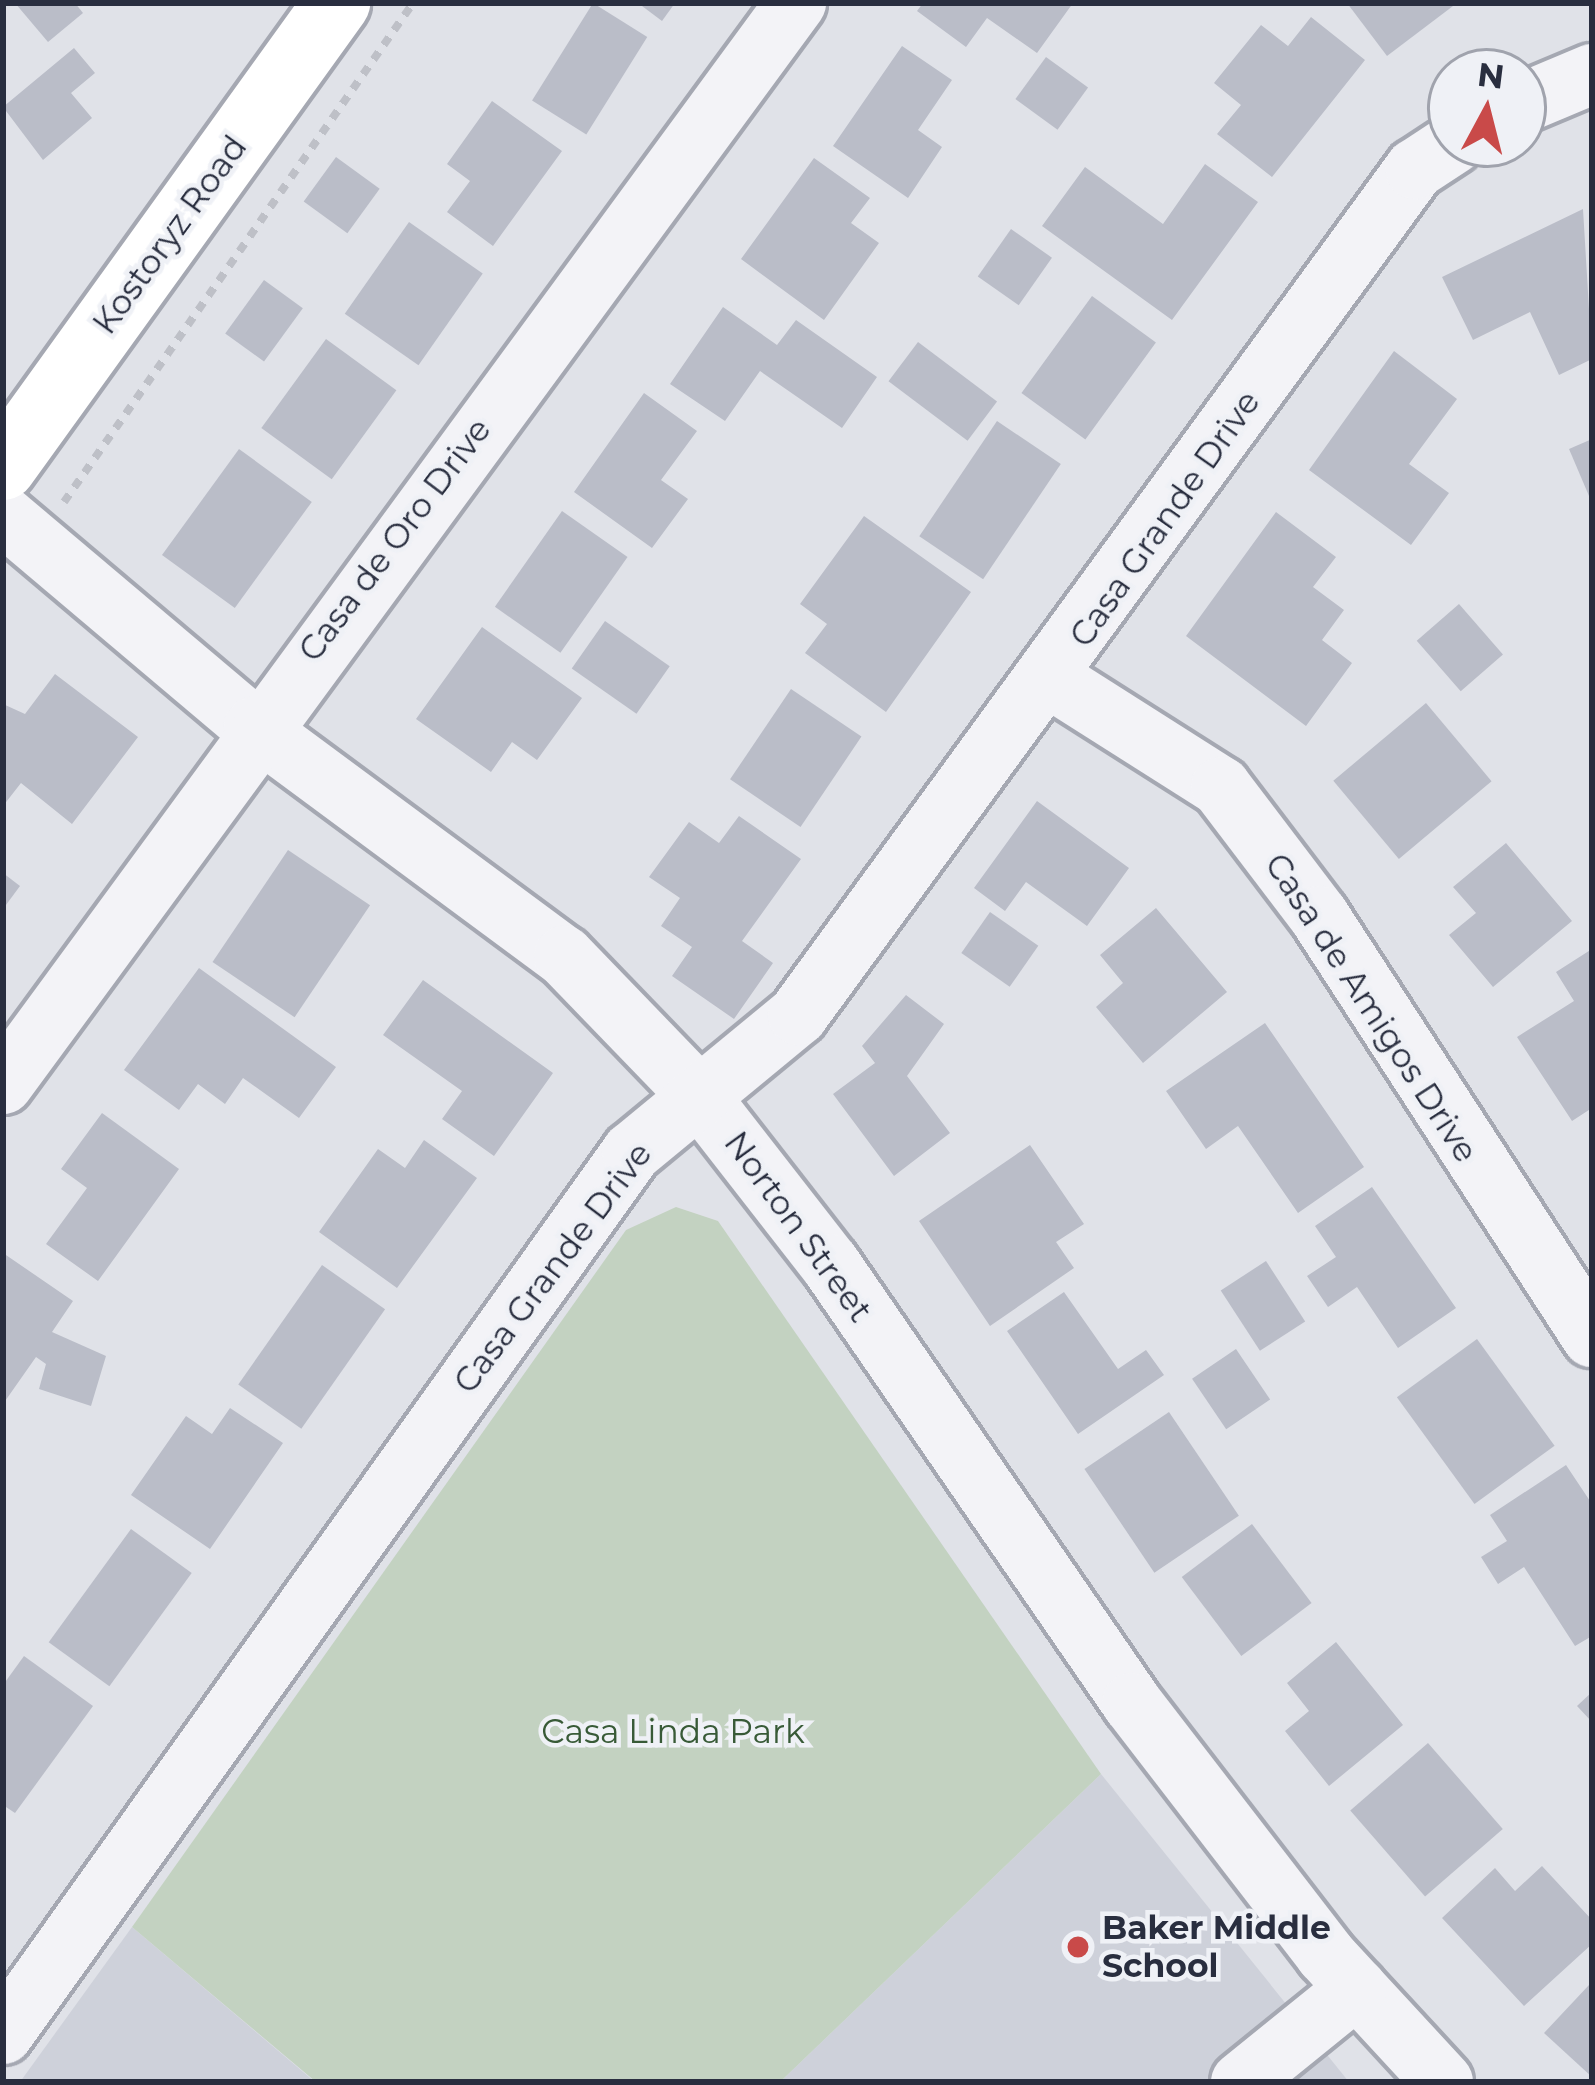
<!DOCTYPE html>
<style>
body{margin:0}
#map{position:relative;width:1595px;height:2085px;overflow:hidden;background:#e0e2e8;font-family:Montserrat,sans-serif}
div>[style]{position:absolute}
.built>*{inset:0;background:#ced1da}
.green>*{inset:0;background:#c3d2c1}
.building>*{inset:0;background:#babdc8;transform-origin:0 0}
.path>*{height:8px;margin-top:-4px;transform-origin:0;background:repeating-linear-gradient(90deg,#bec0c7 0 9px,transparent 0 18px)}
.roads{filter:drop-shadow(3px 0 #a5a8b2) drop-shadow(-3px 0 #a5a8b2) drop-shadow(0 3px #a5a8b2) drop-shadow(0 -3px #a5a8b2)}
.minor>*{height:60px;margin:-30px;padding:0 30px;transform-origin:30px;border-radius:30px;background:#f3f3f7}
.major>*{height:66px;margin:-33px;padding:0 33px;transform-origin:33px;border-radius:33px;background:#fff}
.dots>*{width:33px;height:33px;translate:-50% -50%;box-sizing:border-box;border:6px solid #eff1f6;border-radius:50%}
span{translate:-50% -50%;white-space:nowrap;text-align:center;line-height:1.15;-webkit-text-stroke:9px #eff1f6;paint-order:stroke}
.street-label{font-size:33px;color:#292e3f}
.park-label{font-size:33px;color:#385a37}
.poi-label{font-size:33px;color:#292e3f;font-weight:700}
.left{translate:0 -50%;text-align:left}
.frame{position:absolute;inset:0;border:6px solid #292e3f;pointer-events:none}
.north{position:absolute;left:1427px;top:48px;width:120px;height:120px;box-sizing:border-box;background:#eff1f6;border:3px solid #a0a3ad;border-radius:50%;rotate:7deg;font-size:33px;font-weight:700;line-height:48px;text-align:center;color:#292e3f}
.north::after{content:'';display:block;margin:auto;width:42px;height:54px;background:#c94a49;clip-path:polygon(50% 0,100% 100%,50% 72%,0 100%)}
</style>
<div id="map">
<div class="built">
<div style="clip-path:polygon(1101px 1774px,1349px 2082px,780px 2082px)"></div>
<div style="clip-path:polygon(132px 1927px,315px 2082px,20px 2082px)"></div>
</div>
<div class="green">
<div style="clip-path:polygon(676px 1207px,718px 1221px,1101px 1774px,780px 2082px,316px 2082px,132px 1927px,626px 1230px)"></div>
</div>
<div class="building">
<div style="clip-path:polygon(15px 3px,75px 3px,83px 13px,48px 42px)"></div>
<div style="left:593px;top:3px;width:64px;height:115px;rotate:32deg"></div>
<div style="clip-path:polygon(638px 3px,675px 3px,662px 21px)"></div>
<div style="clip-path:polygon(923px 3px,1073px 3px,1037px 53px,987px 18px,966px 47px,917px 11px)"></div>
<div style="clip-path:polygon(1347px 3px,1457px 3px,1387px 56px)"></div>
<div style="clip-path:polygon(1311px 17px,1365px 60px,1272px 177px,1217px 134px,1241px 105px,1214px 83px,1261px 25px,1288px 46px)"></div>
<div style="clip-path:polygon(902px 46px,952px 80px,918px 130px,942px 147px,908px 198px,833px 146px)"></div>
<div style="clip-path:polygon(74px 48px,95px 73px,71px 93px,92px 118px,43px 160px,3px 107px)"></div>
<div style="left:1046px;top:57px;width:52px;height:52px;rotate:36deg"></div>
<div style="clip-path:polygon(492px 101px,562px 151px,493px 246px,447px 212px,470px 181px,447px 164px)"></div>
<div style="left:336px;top:157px;width:54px;height:55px;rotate:36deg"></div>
<div style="clip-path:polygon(814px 158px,870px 198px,851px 223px,879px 243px,824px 320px,741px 259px)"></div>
<div style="clip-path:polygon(1205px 164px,1258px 202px,1172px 320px,1042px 226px,1085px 167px,1163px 224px)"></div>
<div style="clip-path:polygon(1583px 209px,1592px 359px,1559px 375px,1530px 312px,1473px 340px,1442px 277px)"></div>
<div style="left:409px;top:222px;width:90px;height:112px;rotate:35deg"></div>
<div style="left:1011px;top:229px;width:50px;height:58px;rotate:35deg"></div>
<div style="left:264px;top:280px;width:48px;height:66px;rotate:36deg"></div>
<div style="left:1092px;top:296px;width:79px;height:120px;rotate:36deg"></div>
<div style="clip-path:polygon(723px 307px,777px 345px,796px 320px,877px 377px,842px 428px,760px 371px,725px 421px,670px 384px)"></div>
<div style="left:326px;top:339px;width:87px;height:110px;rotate:36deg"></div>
<div style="left:918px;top:342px;width:99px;height:49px;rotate:37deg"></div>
<div style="clip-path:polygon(1394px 351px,1457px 399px,1409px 464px,1449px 493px,1411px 545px,1309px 470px)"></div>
<div style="clip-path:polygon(644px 393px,697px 431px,661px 480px,688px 499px,652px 548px,574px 492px)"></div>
<div style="left:997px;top:421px;width:77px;height:139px;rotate:34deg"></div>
<div style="clip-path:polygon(1592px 439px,1592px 503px,1569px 449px)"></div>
<div style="left:239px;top:449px;width:90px;height:131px;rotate:36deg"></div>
<div style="left:562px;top:511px;width:80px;height:117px;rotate:35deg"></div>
<div style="clip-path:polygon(1276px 512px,1336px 557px,1313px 587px,1344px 610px,1322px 640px,1352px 663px,1306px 726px,1186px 636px)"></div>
<div style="clip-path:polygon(864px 516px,971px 592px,886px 712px,805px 653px,827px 624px,800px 604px)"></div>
<div style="left:1459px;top:604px;width:67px;height:56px;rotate:49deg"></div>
<div style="left:605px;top:621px;width:79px;height:58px;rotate:35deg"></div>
<div style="clip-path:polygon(482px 627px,582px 698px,537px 760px,512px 742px,491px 772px,416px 719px)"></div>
<div style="clip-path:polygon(55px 674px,138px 737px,72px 824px,21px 783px,3px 806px,3px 704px,25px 714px)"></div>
<div style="left:791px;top:689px;width:85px;height:109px;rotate:34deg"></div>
<div style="left:1426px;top:703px;width:102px;height:121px;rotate:50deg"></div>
<div style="clip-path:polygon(1037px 801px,1129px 868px,1087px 926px,1026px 882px,1005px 911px,974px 888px)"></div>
<div style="clip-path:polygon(739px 816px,801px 859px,742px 941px,773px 963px,734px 1019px,672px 976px,692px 947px,661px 926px,680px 898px,649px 877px,689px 822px,719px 843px)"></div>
<div style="clip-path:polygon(1506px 843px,1572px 921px,1493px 987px,1449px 935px,1476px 913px,1453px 887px)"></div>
<div style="left:288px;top:850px;width:99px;height:135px;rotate:34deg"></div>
<div style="clip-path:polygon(3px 873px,20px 886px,3px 909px)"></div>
<div style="clip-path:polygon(1156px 908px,1227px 992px,1143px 1063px,1096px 1007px,1123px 983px,1100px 955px)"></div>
<div style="left:990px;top:912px;width:59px;height:50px;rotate:35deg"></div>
<div style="clip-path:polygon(1592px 949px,1592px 1108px,1572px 1121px,1517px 1037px,1574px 1001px,1556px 972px)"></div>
<div style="clip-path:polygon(199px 968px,336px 1067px,299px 1118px,243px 1078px,225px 1104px,198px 1084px,179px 1110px,124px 1070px)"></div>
<div style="clip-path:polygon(423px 980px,553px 1073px,494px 1156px,442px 1119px,462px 1091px,383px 1035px)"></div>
<div style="clip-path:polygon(906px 995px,944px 1024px,907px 1076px,950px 1133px,894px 1176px,833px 1094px,875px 1063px,862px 1046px)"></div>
<div style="clip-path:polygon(1265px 1023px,1364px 1167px,1298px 1213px,1238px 1126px,1206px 1149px,1166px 1091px)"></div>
<div style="clip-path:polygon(102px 1113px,179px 1169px,98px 1281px,46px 1244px,87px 1188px,61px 1169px)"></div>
<div style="clip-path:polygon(424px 1140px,477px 1178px,397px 1288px,319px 1232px,378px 1149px,405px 1168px)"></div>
<div style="clip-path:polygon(1030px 1145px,1084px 1224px,1056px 1242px,1074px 1268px,990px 1326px,919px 1221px)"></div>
<div style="clip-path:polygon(1372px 1187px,1456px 1308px,1398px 1348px,1357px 1287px,1328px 1307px,1307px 1276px,1336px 1257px,1315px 1226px)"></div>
<div style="clip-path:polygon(3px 1253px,73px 1301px,52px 1332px,106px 1356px,91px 1406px,39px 1389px,46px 1364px,36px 1357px,3px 1404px)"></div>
<div style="left:1266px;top:1261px;width:72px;height:54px;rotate:57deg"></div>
<div style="left:322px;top:1265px;width:77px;height:146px;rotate:35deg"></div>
<div style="clip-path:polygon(1064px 1292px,1118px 1369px,1146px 1350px,1164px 1375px,1078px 1434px,1007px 1331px)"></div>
<div style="left:1477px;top:1339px;width:132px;height:99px;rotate:54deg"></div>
<div style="left:1236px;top:1349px;width:61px;height:53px;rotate:56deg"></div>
<div style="clip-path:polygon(230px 1408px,283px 1443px,210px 1549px,131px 1495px,186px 1416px,212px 1434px)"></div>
<div style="left:1169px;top:1412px;width:125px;height:102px;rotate:56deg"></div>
<div style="clip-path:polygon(1566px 1465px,1592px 1504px,1592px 1636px,1575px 1646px,1524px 1567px,1498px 1584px,1481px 1557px,1507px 1541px,1490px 1515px)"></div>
<div style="left:1252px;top:1524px;width:99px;height:88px;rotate:53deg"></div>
<div style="left:131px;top:1529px;width:75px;height:140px;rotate:36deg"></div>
<div style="clip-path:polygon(1336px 1642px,1403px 1725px,1329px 1786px,1285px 1731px,1309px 1711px,1287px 1683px)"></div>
<div style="clip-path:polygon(24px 1656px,93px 1706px,15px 1813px,3px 1805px,3px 1685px)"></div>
<div style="clip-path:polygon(1592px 1692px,1592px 1722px,1577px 1706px)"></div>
<div style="left:1428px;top:1743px;width:114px;height:103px;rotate:49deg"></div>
<div style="clip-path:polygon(1542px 1866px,1592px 1920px,1592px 1944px,1524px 2006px,1442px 1918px,1495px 1868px,1515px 1891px)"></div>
<div style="clip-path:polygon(1589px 1985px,1592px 1988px,1592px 2077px,1544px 2033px)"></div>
</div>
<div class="path">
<div style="left:64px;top:502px;width:609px;rotate:-55.03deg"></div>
</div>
<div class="roads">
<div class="minor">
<div style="left:1523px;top:103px;width:75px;rotate:-22.8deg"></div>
<div style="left:3px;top:515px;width:329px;rotate:40.2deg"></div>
<div style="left:254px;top:727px;width:385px;rotate:36.5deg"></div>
<div style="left:564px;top:956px;width:194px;rotate:46deg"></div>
<div style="left:699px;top:1096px;width:213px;rotate:52.1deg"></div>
<div style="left:830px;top:1264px;width:533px;rotate:55.47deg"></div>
<div style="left:1132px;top:1703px;width:317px;rotate:52.4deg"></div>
<div style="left:1325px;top:1954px;width:174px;rotate:47.3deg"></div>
<div style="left:1051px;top:679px;width:201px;rotate:32.4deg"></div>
<div style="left:1221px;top:787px;width:162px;rotate:52.8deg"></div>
<div style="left:1319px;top:916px;width:502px;rotate:57.04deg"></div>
<div style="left:3px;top:1084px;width:1341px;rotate:-53.74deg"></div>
<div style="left:3px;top:2034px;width:1083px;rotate:-54.51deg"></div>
<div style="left:632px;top:1152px;width:215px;rotate:-39.5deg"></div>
<div style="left:798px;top:1015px;width:1047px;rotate:-53.9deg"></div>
<div style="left:1415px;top:169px;width:45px;rotate:-33.3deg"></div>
<div style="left:1241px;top:2082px;width:149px;rotate:-39deg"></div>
</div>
<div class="major">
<div style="left:3px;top:467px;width:572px;rotate:-54.25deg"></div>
</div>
</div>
<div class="dots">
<div style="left:1078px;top:1947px;background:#c94a49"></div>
</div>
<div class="street-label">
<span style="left:170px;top:235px;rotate:-54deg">Kostoryz Road</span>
<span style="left:1165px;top:519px;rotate:-55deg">Casa Grande Drive</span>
<span style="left:395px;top:540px;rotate:-53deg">Casa de Oro Drive</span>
<span style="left:1371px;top:1008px;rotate:57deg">Casa de Amigos Drive</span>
<span style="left:798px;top:1227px;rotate:54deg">Norton Street</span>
<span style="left:553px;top:1268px;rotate:-53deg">Casa Grande Drive</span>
</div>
<div class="park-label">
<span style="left:673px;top:1732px">Casa Linda Park</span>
</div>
<div class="poi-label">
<span class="left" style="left:1102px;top:1947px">Baker Middle<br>School</span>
</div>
<div class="frame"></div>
<div class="north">N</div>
</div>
